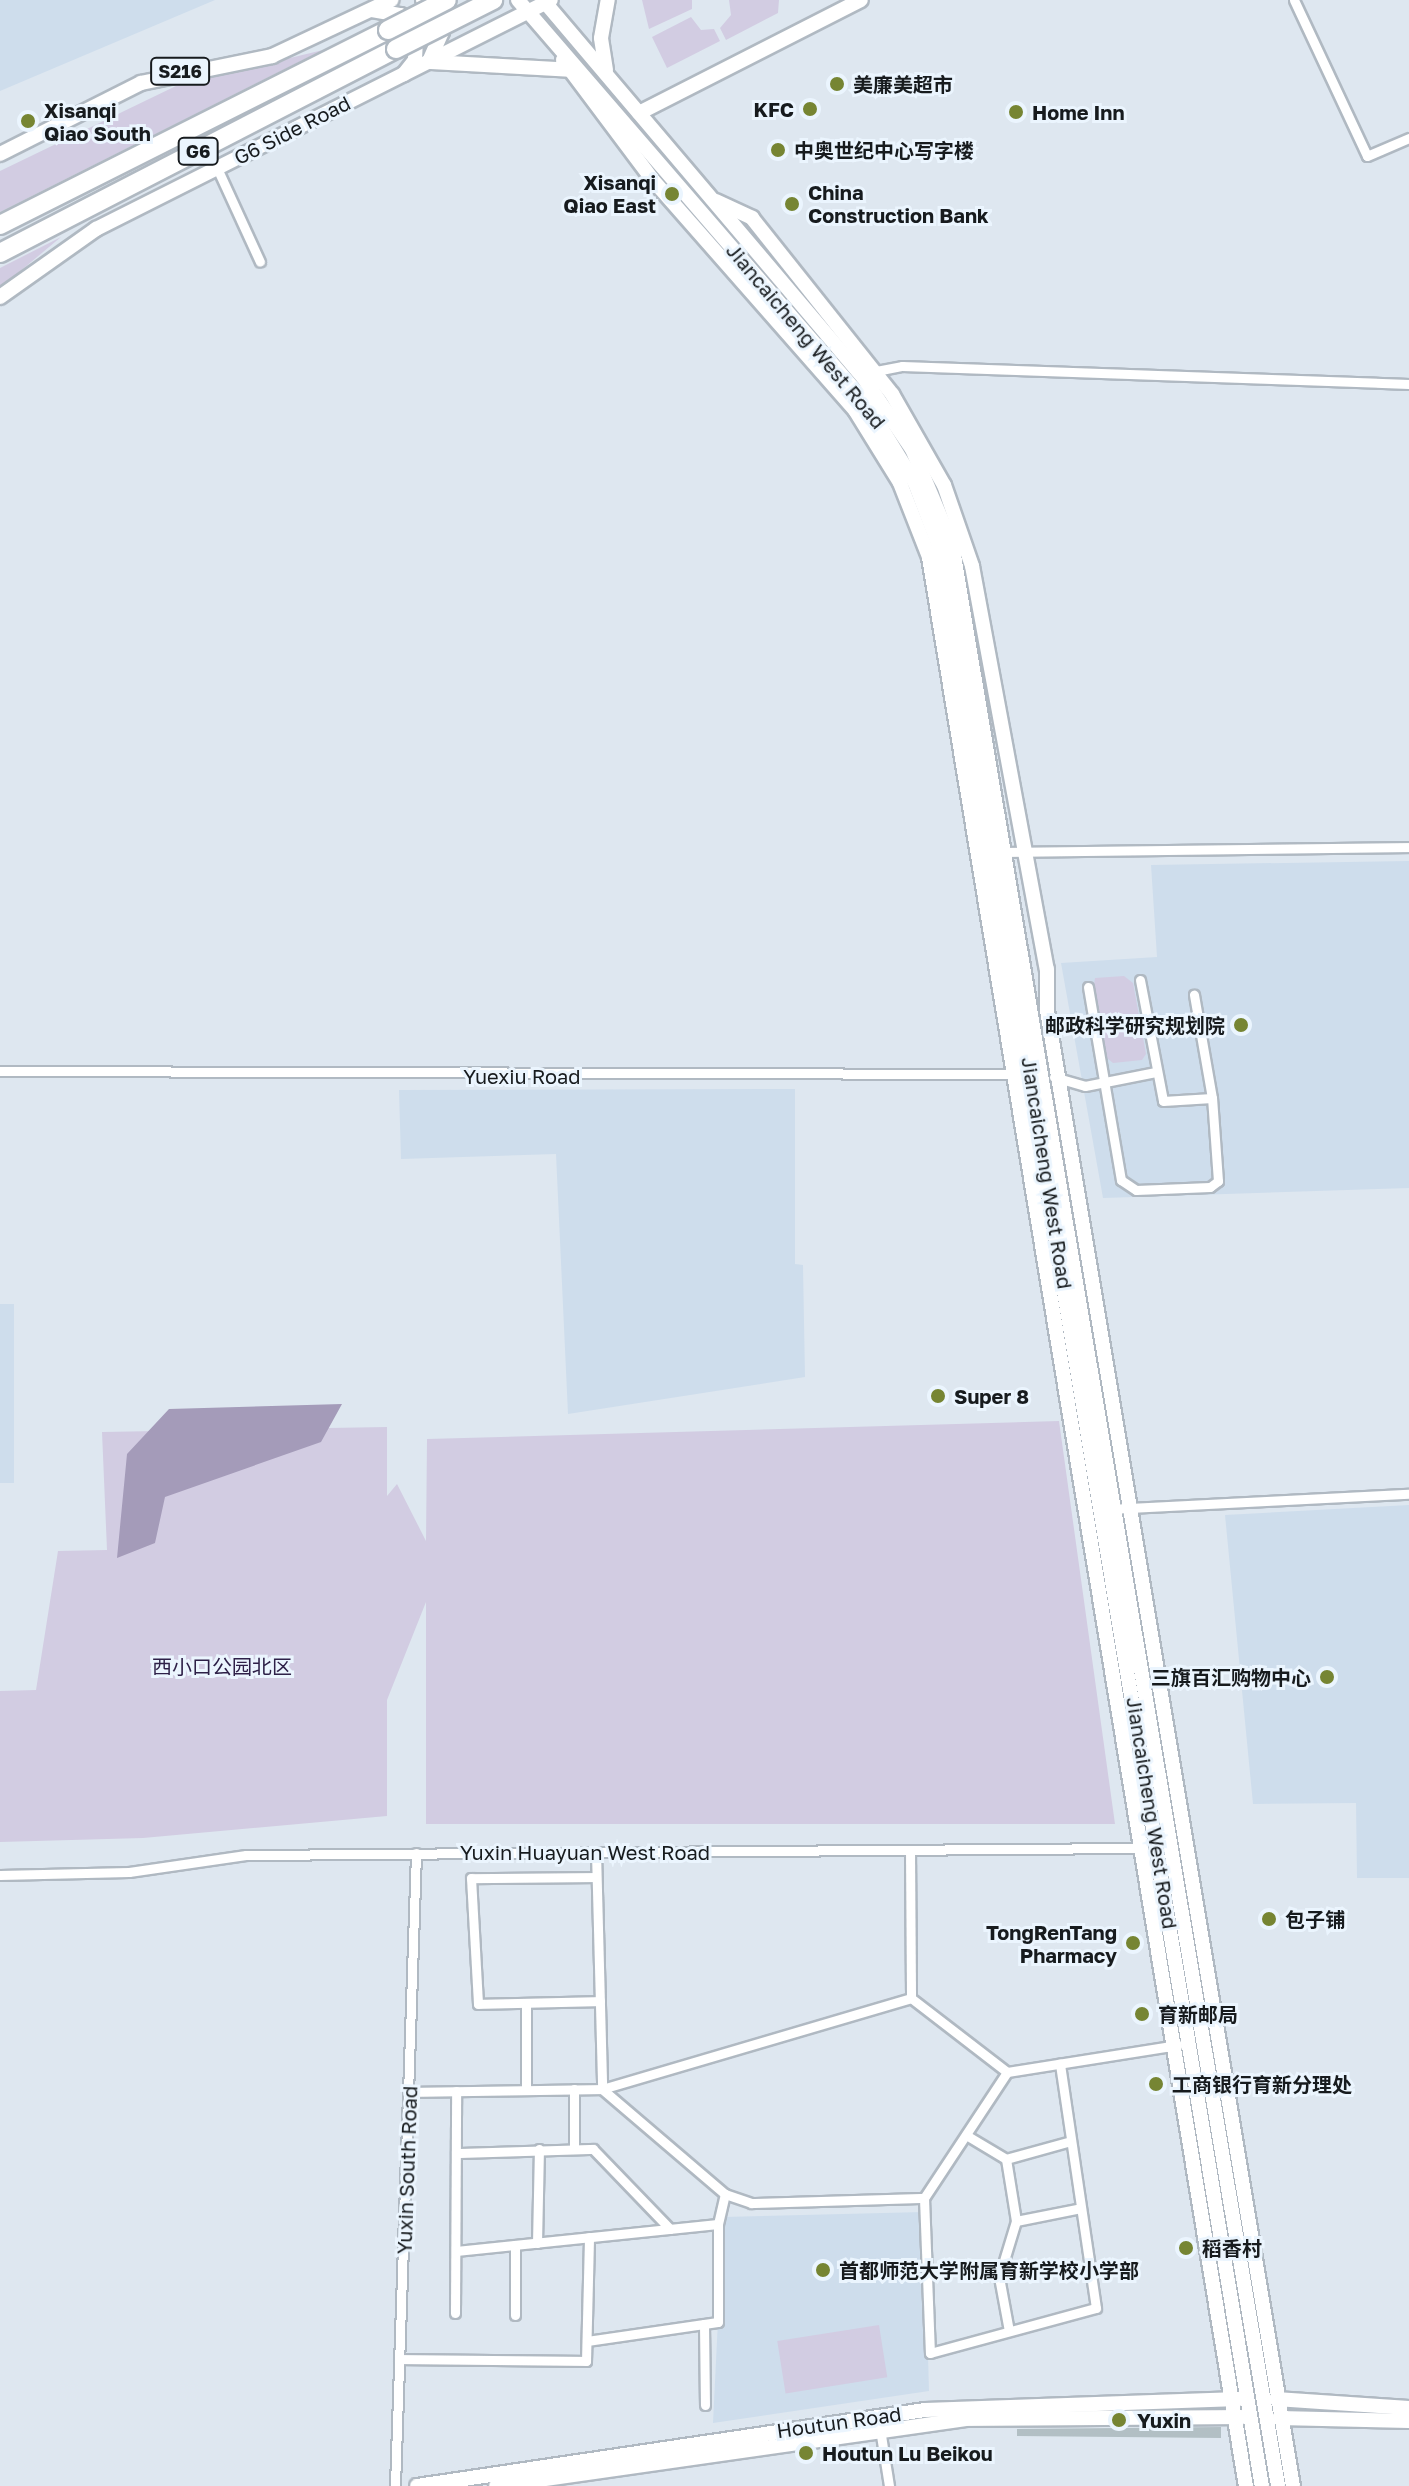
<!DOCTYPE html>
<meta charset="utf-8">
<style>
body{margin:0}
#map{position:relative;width:1409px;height:2486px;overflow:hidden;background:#dee7f0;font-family:"Golos Text","Noto Sans SC",sans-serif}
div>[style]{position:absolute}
.built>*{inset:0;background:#ceddec;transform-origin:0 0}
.green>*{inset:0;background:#d2cce2;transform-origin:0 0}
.forest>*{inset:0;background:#a49bb9}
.building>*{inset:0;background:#b2bfc4}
.roads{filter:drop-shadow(2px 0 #b0b9c2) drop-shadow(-2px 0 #b0b9c2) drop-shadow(0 2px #b0b9c2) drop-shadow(0 -2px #b0b9c2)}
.street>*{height:9px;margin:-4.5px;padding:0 4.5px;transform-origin:4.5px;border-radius:4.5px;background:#fff}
.secondary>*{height:14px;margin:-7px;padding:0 7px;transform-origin:7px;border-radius:7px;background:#fff}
.primary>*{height:14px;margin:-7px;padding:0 7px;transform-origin:7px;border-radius:7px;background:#fff}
.highway>*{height:18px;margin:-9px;padding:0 9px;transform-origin:9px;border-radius:9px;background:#fff}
.bridges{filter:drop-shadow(2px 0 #b0b9c2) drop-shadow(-2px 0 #b0b9c2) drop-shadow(0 2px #b0b9c2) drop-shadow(0 -2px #b0b9c2)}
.highway-bridge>*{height:18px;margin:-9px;padding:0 9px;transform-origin:9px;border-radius:9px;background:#fff}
.dots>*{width:22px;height:22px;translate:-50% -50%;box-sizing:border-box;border:4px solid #ebf5fe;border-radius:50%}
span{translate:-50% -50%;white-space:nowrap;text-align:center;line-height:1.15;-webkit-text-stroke:6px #ebf5fe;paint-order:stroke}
.shield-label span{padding:2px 6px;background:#ebf5fe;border:2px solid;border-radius:6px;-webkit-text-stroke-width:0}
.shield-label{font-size:18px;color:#171b1e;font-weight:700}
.poi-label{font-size:20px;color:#171b1e;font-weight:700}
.left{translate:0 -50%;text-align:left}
.right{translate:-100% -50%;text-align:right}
.street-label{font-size:20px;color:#171b1e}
.park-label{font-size:20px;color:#2e2048}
</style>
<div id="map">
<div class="built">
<div style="clip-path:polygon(0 0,215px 0,0 91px)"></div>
<div style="clip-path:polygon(1409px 861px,1409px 1188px,1103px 1198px,1061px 963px,1157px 957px,1151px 865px)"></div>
<div style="clip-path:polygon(795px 1089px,795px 1264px,803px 1265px,805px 1377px,568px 1414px,556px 1154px,401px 1159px,399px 1090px)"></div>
<div style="left:0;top:1304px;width:14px;height:179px"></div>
<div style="clip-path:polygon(1409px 1505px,1409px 1878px,1357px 1878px,1356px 1803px,1253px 1804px,1225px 1515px)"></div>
<div style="clip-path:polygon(924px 2212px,929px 2391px,713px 2423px,723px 2217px)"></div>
</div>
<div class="green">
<div style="clip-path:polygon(642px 0,692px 0,692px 9px,649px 29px)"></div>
<div style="clip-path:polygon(729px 0,779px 0,778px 13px,726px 40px,720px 28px,731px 15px)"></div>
<div style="clip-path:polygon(691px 17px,701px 30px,714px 29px,720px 41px,667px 68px,652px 37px)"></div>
<div style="clip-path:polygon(323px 50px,0 212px,0 171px,178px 85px)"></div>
<div style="clip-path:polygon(61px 237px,0 288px,0 268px)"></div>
<div style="clip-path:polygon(1124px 976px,1133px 983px,1146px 1054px,1142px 1060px,1113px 1063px,1107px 1058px,1094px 985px,1095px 978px)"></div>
<div style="clip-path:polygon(1059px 1421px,1115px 1824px,426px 1824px,426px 1602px,387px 1700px,387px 1816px,143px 1838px,0 1842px,0 1691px,36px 1690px,58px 1551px,107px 1550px,102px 1432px,387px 1427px,387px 1496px,397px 1484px,426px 1541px,427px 1439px)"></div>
<div style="left:879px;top:2325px;width:53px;height:103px;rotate:81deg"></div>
</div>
<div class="forest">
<div style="clip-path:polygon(342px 1404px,321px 1442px,165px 1497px,155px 1543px,117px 1558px,127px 1454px,169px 1409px)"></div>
</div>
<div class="building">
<div style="clip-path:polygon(1221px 2427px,1221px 2438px,1017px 2436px,1017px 2429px)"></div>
</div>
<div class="roads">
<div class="street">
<div style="left:1294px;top:0;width:172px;rotate:64.9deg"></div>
<div style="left:1367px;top:156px;width:46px;rotate:-23.2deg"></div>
<div style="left:217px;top:168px;width:103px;rotate:65.4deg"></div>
<div style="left:871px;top:372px;width:32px;rotate:-11deg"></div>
<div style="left:902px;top:366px;width:507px;rotate:2.03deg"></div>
<div style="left:1007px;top:852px;width:402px;rotate:-0.7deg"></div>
<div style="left:1140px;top:980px;width:123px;rotate:79.2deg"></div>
<div style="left:1163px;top:1101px;width:49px;rotate:-3.5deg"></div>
<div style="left:1088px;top:987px;width:196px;rotate:80.3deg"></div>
<div style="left:1121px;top:1180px;width:18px;rotate:34deg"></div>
<div style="left:1136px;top:1190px;width:74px;rotate:-2.3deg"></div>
<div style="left:1210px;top:1187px;width:10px;rotate:-37deg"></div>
<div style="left:1218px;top:1181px;width:83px;rotate:-94.1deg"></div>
<div style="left:1212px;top:1098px;width:105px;rotate:-99.9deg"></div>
<div style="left:0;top:1071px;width:1016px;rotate:0.17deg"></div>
<div style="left:1054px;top:1077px;width:32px;rotate:16deg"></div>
<div style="left:1085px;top:1086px;width:72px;rotate:-11.2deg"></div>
<div style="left:1109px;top:1509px;width:300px;rotate:-2.9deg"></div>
<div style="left:910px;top:1850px;width:148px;rotate:89.6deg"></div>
<div style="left:596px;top:1852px;width:237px;rotate:88.5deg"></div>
<div style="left:602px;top:2089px;width:322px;rotate:-16.4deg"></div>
<div style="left:911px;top:1998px;width:121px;rotate:37.6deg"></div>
<div style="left:1007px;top:2072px;width:173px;rotate:-9deg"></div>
<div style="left:0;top:1875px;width:129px;rotate:-1.3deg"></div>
<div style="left:129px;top:1872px;width:118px;rotate:-8.3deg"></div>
<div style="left:246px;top:1855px;width:897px;rotate:-0.45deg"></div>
<div style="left:596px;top:1877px;width:125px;rotate:179.5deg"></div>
<div style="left:471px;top:1878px;width:126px;rotate:86.8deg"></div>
<div style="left:478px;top:2004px;width:122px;rotate:-1.4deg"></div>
<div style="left:526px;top:2003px;width:87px;rotate:90deg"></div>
<div style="left:574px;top:2089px;width:59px;rotate:90deg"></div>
<div style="left:410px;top:2092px;width:192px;rotate:-0.9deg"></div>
<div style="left:602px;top:2089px;width:162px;rotate:40.5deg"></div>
<div style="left:725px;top:2194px;width:28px;rotate:19deg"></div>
<div style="left:751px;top:2203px;width:173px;rotate:-1.7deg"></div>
<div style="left:924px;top:2198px;width:151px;rotate:-56.6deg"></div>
<div style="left:966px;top:2135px;width:47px;rotate:31deg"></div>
<div style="left:1071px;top:2141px;width:67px;rotate:164.5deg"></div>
<div style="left:1006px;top:2159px;width:63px;rotate:80.8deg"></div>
<div style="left:1016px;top:2221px;width:66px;rotate:-11.3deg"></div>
<div style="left:456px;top:2153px;width:137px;rotate:-1.7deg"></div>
<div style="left:593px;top:2149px;width:111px;rotate:46.1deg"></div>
<div style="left:924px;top:2198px;width:155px;rotate:87.8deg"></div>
<div style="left:930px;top:2353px;width:172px;rotate:-15.2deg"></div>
<div style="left:1096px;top:2308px;width:247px;rotate:-98.4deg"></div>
<div style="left:537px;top:2243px;width:94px;rotate:-88.8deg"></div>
<div style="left:456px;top:2251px;width:263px;rotate:-5.9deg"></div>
<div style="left:718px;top:2224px;width:31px;rotate:-77deg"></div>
<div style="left:455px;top:2313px;width:222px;rotate:-89.7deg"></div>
<div style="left:515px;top:2315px;width:70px;rotate:-90deg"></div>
<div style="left:704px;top:2324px;width:81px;rotate:89.3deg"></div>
<div style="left:1009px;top:2331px;width:55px;rotate:-100.5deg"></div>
<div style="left:999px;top:2277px;width:59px;rotate:-73.1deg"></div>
<div style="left:587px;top:2341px;width:132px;rotate:-8.3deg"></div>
<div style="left:718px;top:2322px;width:98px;rotate:-90deg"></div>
<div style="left:399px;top:2359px;width:187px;rotate:0.6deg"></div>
<div style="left:586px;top:2361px;width:124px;rotate:-88.6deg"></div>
<div style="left:880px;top:2429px;width:58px;rotate:81deg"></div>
<div style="left:395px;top:2486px;width:633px;rotate:-88.1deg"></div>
</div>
<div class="secondary">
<div style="left:423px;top:0;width:37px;rotate:59deg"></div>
<div style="left:442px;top:32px;width:32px;rotate:114deg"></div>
<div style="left:518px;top:0;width:532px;rotate:49.19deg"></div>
<div style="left:866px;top:403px;width:94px;rotate:58.5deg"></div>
<div style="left:915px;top:483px;width:76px;rotate:69.2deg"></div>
<div style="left:942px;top:554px;width:1958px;rotate:80.6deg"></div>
<div style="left:543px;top:0;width:494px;rotate:49.7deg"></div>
<div style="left:863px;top:377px;width:87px;rotate:55.8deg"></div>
<div style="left:912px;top:449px;width:103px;rotate:67.2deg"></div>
<div style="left:952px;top:544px;width:1969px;rotate:80.47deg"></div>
<div style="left:372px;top:10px;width:29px;rotate:10deg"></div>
<div style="left:401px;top:15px;width:29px;rotate:59deg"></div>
<div style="left:416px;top:40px;width:20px;rotate:93deg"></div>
<div style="left:415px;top:60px;width:18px;rotate:128deg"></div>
<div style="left:563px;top:60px;width:149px;rotate:53.2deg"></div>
<div style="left:652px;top:179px;width:308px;rotate:48.7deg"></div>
<div style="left:855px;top:410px;width:86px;rotate:58.3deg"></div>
<div style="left:900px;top:483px;width:79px;rotate:68.6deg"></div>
<div style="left:929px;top:557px;width:1955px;rotate:80.67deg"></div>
<div style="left:431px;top:62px;width:143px;rotate:3.2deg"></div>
<div style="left:606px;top:70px;width:32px;rotate:-99deg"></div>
<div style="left:601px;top:38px;width:39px;rotate:-80deg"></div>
<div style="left:639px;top:113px;width:249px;rotate:-27deg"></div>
<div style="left:716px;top:201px;width:40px;rotate:25deg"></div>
<div style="left:752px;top:218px;width:225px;rotate:51.5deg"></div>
<div style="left:892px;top:394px;width:105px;rotate:60.3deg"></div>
<div style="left:944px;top:485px;width:86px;rotate:70.9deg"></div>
<div style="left:972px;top:566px;width:410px;rotate:79.5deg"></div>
<div style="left:1047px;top:969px;width:41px;rotate:90deg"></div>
<div style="left:1047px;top:1010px;width:1496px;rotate:80.54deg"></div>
<div style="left:1276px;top:2399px;width:133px;rotate:3.9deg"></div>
<div style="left:1279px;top:2418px;width:130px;rotate:1.3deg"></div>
<div style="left:417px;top:2486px;width:514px;rotate:-8.51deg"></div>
<div style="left:925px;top:2410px;width:314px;rotate:-2deg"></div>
<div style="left:496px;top:2486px;width:473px;rotate:-8.1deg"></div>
<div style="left:964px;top:2419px;width:278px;rotate:-0.4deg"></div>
</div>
<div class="primary">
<div style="left:0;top:154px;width:158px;rotate:-26.7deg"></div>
<div style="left:141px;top:83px;width:134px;rotate:-11.6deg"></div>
<div style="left:272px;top:56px;width:132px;rotate:-25.2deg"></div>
<div style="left:0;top:297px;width:118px;rotate:-35.3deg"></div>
<div style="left:96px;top:229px;width:509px;rotate:-26.72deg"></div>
</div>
<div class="highway">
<div style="left:0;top:225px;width:434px;rotate:-26.7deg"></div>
<div style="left:0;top:253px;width:445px;rotate:-27.3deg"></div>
</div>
</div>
<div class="bridges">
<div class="highway-bridge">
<div style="left:388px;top:30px;width:66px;rotate:-27deg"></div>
<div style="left:396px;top:49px;width:109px;rotate:-26.8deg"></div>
</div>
</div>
<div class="dots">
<div style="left:837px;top:84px;background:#768533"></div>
<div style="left:810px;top:109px;background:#768533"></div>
<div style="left:1016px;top:112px;background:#768533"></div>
<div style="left:28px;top:121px;background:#768533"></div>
<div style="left:778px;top:150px;background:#768533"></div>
<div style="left:672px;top:194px;background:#768533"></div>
<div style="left:792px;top:204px;background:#768533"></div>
<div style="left:1241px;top:1025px;background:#768533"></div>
<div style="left:938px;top:1396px;background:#768533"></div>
<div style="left:1327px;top:1677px;background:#768533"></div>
<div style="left:1269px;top:1919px;background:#768533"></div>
<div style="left:1133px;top:1943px;background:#768533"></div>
<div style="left:1142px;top:2014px;background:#768533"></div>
<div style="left:1156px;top:2084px;background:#768533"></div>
<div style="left:1186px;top:2248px;background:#768533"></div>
<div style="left:823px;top:2270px;background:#768533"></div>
<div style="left:1119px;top:2420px;background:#768533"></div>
<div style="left:806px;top:2453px;background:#768533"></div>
</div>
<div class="shield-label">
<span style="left:180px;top:71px">S216</span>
<span style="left:198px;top:151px">G6</span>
</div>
<div class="poi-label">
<span class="left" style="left:853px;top:84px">美廉美超市</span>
<span class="right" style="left:794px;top:109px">KFC</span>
<span class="left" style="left:44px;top:122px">Xisanqi<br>Qiao South</span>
<span class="left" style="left:1032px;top:112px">Home Inn</span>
<span class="left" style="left:794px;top:150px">中奥世纪中心写字楼</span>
<span class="right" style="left:656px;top:194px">Xisanqi<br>Qiao East</span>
<span class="left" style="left:808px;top:204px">China<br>Construction Bank</span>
<span class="right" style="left:1225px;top:1025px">邮政科学研究规划院</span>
<span class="left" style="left:954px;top:1396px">Super 8</span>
<span class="right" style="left:1311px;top:1677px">三旗百汇购物中心</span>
<span class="left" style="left:1285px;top:1919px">包子铺</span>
<span class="right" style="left:1117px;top:1944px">TongRenTang<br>Pharmacy</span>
<span class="left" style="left:1158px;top:2014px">育新邮局</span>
<span class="left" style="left:1172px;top:2084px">工商银行育新分理处</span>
<span class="left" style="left:1202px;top:2248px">稻香村</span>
<span class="left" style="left:839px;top:2270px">首都师范大学附属育新学校小学部</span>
<span class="left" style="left:1137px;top:2420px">Yuxin</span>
<span class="left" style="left:822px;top:2453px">Houtun Lu Beikou</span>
</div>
<div class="street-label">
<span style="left:292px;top:130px;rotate:-27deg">G6 Side Road</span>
<span style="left:806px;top:336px;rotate:50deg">Jiancaicheng West Road</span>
<span style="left:522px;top:1076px">Yuexiu Road</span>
<span style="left:1047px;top:1173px;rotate:81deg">Jiancaicheng West Road</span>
<span style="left:1152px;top:1813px;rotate:81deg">Jiancaicheng West Road</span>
<span style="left:585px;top:1852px">Yuxin Huayuan West Road</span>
<span style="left:407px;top:2170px;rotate:-88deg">Yuxin South Road</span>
<span style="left:839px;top:2422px;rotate:-8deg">Houtun Road</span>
</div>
<div class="park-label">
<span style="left:222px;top:1666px">西小口公园北区</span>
</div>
</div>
